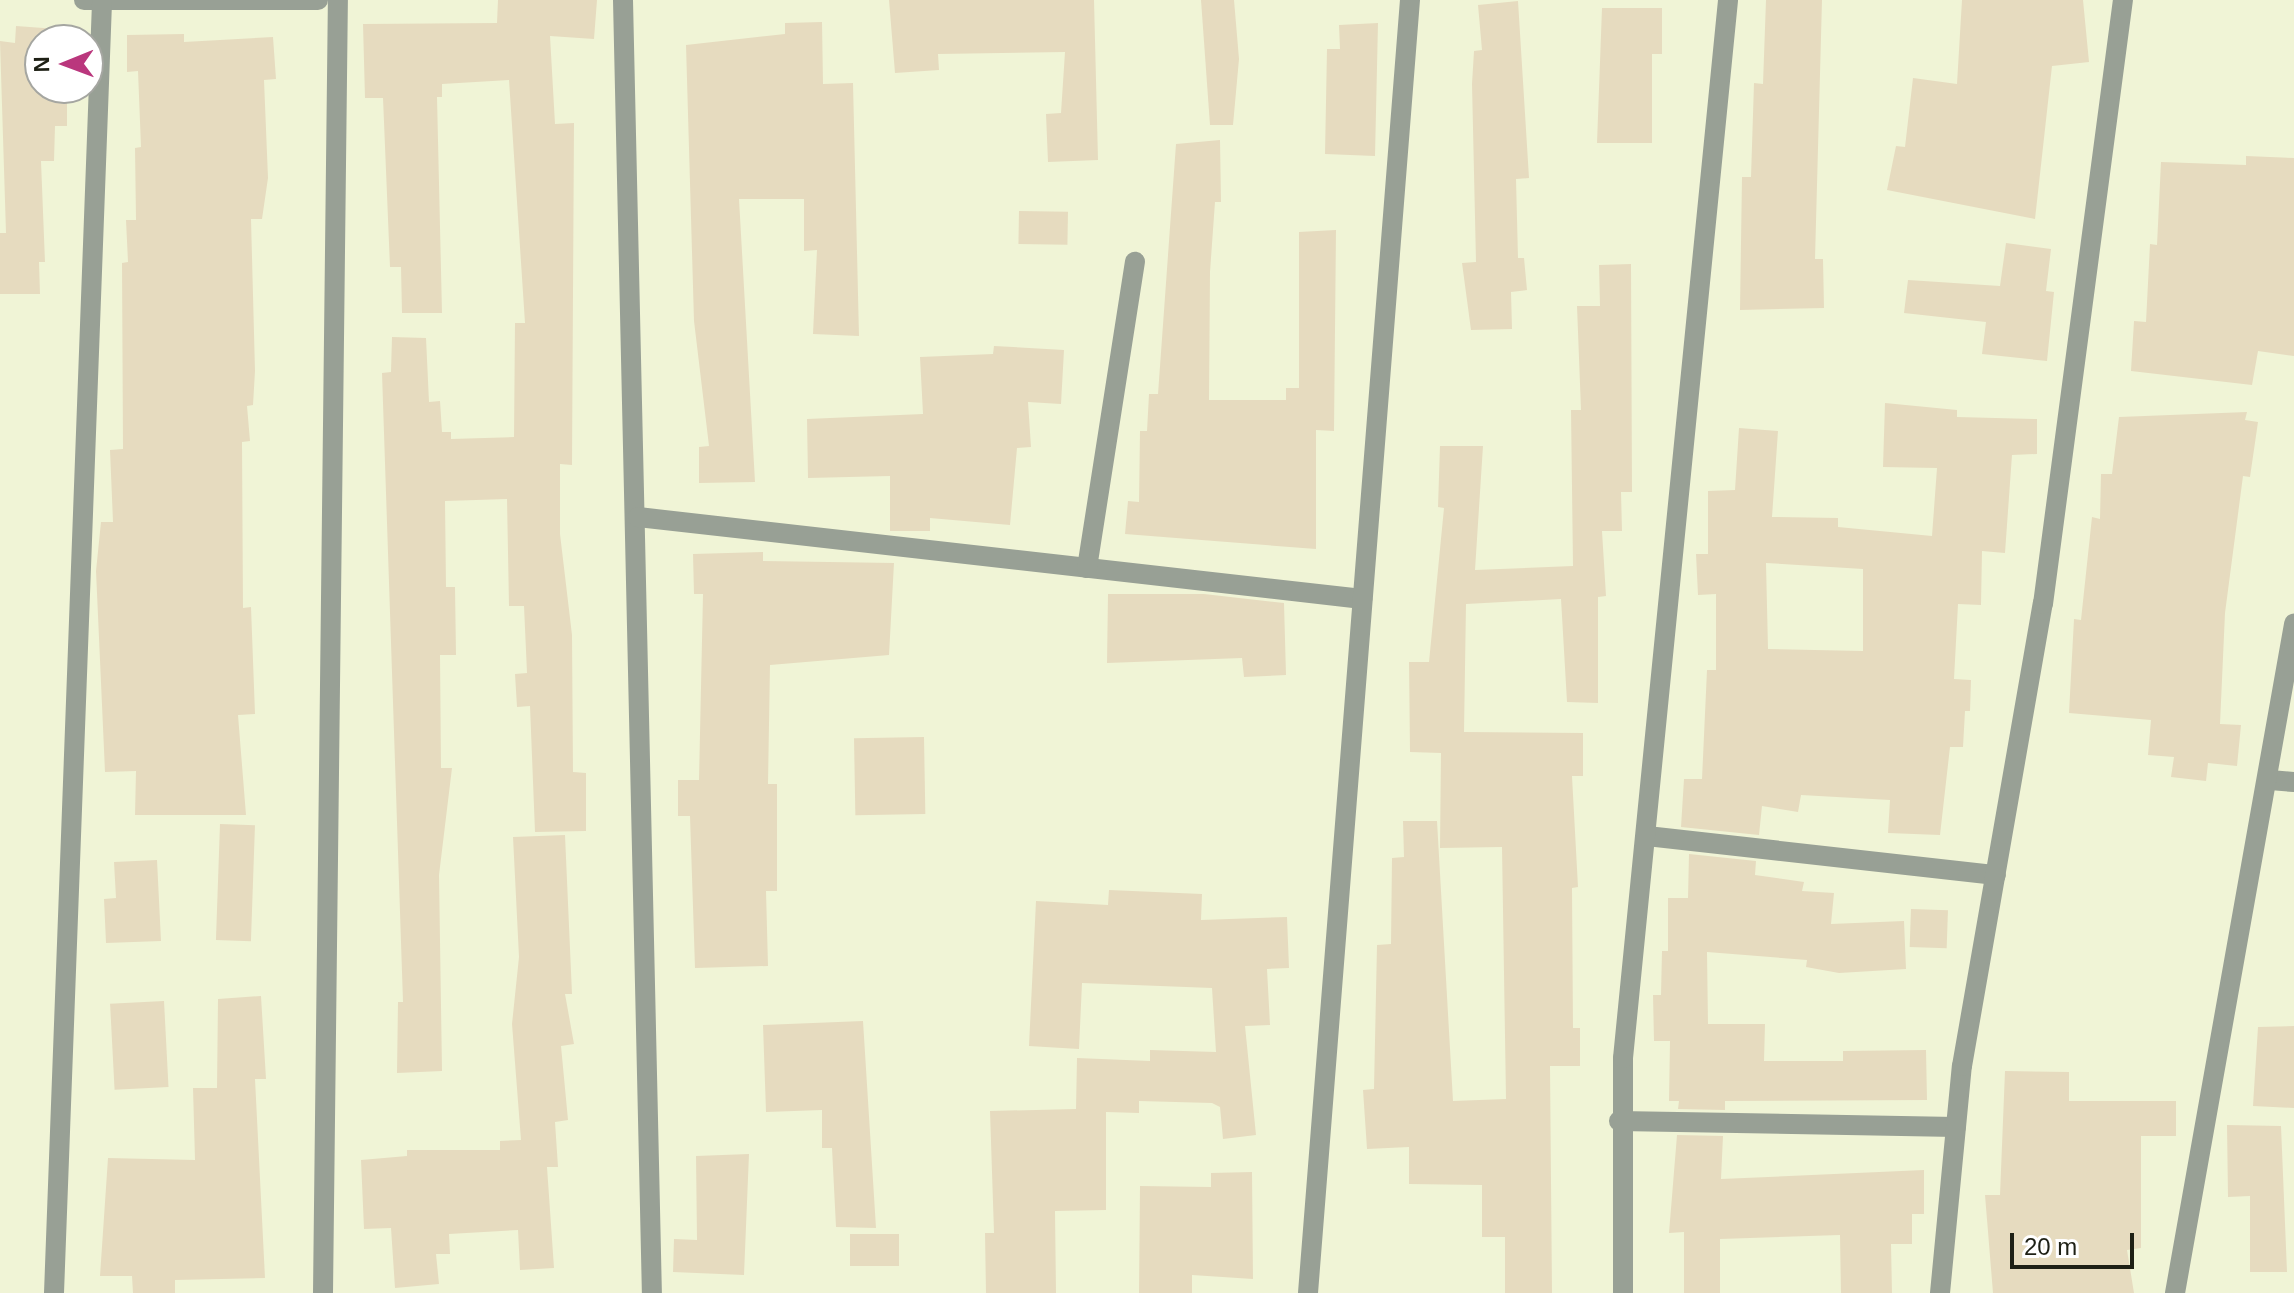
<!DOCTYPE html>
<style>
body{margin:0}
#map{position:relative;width:2294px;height:1293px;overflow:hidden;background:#f0f4d6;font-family:Helvetica,sans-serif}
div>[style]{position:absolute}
.building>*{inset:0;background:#e6dbbf;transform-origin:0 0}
.street>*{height:20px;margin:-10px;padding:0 10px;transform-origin:10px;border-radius:10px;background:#98a095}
span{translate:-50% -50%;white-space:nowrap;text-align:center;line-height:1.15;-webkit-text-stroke:6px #fff;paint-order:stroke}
.north{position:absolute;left:24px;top:24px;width:80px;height:80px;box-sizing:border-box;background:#fff;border:2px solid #a5a6a1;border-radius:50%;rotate:269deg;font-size:22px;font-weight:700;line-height:32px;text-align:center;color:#1e2015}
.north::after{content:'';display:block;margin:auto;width:28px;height:36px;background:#ba377d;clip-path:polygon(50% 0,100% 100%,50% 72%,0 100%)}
.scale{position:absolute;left:2010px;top:1233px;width:124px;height:36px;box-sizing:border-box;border:4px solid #1e2015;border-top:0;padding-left:10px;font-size:24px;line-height:28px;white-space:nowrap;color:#1e2015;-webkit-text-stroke:6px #fff;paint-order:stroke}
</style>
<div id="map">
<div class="building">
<div style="clip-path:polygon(498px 0,597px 0,594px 39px,550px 36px,555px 124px,574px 123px,572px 465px,560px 464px,560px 534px,572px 635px,573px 772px,586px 773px,586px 831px,535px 832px,530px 706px,517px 707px,515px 674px,527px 673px,524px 606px,509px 606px,507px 499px,445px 501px,446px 587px,455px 587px,456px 655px,440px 655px,441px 768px,452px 768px,439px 875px,442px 1071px,397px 1073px,398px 1002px,403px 1002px,382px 373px,391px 372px,392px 337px,426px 338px,429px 402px,440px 401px,442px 432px,451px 432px,451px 439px,514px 437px,515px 323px,525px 323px,509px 80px,442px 84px,442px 97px,437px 97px,442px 313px,402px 313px,401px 267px,390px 267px,383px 98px,365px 98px,363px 24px,497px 23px)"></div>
<div style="clip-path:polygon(889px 0,1094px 0,1098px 160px,1048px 162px,1046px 114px,1061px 113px,1065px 52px,938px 54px,939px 70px,895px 73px)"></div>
<div style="clip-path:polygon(1201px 0,1234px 0,1239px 59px,1233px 125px,1210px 125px)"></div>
<div style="clip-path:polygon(1766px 0,1822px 0,1815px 259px,1823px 259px,1824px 308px,1740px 310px,1742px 177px,1751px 177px,1754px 83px,1763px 84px)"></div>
<div style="clip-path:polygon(1962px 0,2083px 0,2089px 62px,2052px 66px,2035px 219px,1887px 190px,1896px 146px,1905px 147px,1913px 78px,1957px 84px)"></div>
<div style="clip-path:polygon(1518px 1px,1529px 178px,1516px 179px,1518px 258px,1524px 258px,1527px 290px,1511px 292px,1512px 329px,1471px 330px,1462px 263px,1476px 262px,1472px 84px,1474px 51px,1482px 50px,1478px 5px)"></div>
<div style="clip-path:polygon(1602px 8px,1662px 8px,1662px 54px,1652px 54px,1652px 143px,1597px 143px)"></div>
<div style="clip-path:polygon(822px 22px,823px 84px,853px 83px,859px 336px,813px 334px,817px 250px,804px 251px,804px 199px,739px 199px,755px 482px,699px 483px,699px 447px,709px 446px,694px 321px,686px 45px,785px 34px,785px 23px)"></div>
<div style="clip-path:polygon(1378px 23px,1375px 156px,1325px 154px,1327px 49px,1340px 49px,1339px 25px)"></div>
<div style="clip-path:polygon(16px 26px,57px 29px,56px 40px,40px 40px,40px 88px,67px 91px,67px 126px,55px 126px,54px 161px,41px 161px,45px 262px,39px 262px,40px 294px,0 294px,0 233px,6px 233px,0 41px,15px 43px)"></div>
<div style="clip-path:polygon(184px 34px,184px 42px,273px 37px,276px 79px,264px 80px,268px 178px,262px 219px,251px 219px,255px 371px,253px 405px,247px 406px,250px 441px,242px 442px,243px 608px,251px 607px,255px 714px,238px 715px,246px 815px,135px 815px,136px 771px,105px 772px,96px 571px,101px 522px,113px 522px,110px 450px,123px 449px,122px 263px,128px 262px,126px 220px,136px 220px,135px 148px,141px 147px,138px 71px,127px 72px,127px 35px)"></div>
<div style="clip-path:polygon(1220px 140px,1221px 202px,1215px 202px,1210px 272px,1209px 400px,1286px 400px,1286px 388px,1299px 388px,1299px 232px,1336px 230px,1334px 431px,1316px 430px,1316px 549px,1125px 534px,1128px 501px,1139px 502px,1140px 431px,1147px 431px,1149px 394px,1158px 394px,1176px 144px)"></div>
<div style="clip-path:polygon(2246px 156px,2294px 158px,2294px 356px,2258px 351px,2252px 385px,2131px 371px,2134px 321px,2146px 322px,2150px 244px,2157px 245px,2161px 162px,2246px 165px)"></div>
<div style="left:1019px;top:211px;width:49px;height:33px;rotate:1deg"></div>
<div style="clip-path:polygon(2006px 243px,2051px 249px,2046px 291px,2054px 292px,2047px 361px,1982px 354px,1986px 322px,1904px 313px,1908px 280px,2000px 286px)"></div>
<div style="clip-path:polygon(1631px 264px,1632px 492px,1621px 492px,1622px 531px,1602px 531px,1606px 596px,1598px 597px,1598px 703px,1567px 702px,1561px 599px,1466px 604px,1464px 732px,1583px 733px,1583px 776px,1572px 776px,1578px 887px,1572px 888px,1573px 1028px,1580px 1028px,1580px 1066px,1550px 1066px,1552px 1293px,1505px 1293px,1505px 1237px,1482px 1237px,1482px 1185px,1409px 1184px,1409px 1147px,1367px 1149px,1363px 1090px,1374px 1089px,1377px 945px,1391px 944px,1392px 858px,1404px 857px,1403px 821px,1437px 821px,1453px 1101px,1506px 1099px,1502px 847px,1440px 848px,1441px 753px,1410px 752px,1409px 662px,1429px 662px,1444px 508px,1438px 507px,1440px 446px,1483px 446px,1475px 570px,1573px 566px,1571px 410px,1581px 410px,1577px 306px,1600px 306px,1599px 265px)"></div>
<div style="clip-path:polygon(994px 346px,1064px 350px,1061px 404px,1028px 402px,1031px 447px,1017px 448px,1010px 525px,930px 518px,930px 531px,890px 531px,890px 476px,808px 478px,807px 419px,923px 414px,920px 357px,993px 354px)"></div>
<div style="clip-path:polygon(evenodd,1885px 403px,1957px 410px,1957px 417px,2037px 419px,2037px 454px,2012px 455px,2005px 553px,1982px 551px,1981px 605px,1958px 604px,1954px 679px,1971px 680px,1970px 711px,1965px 711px,1963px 747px,1950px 747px,1940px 835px,1888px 833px,1890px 800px,1801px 795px,1798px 812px,1762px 806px,1759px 835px,1681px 827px,1684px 779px,1702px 779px,1707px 670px,1716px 670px,1716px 594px,1698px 595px,1696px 554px,1708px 554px,1708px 491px,1735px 490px,1739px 428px,1778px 431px,1772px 517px,1838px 518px,1838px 527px,1932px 536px,1937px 468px,1883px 467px,1885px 403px,1766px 563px,1863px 569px,1863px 651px,1768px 649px,1766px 563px)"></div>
<div style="clip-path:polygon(2247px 412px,2245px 420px,2258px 422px,2250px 477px,2243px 476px,2225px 613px,2220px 724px,2241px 725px,2237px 766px,2208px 763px,2206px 781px,2171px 777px,2174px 757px,2148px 755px,2151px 720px,2069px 713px,2074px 619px,2081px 620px,2092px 517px,2100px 519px,2101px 474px,2112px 474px,2119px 417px)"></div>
<div style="clip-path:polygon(763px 552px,763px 561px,894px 563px,889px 655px,770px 665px,768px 784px,777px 784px,777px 891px,766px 891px,768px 966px,695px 968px,690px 816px,678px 816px,678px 780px,699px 780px,703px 594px,694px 594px,693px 554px)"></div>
<div style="clip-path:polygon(1108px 594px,1204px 594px,1284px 603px,1286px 675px,1244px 677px,1242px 658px,1107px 663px)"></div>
<div style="left:924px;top:737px;width:77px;height:70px;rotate:89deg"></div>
<div style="left:220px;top:824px;width:35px;height:116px;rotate:2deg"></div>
<div style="clip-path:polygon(565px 835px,572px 994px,565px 994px,574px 1044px,561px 1046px,568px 1120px,555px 1122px,558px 1167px,547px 1167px,554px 1268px,520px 1270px,518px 1230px,449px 1234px,450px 1254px,436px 1254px,439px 1284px,395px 1288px,391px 1228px,364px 1229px,361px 1160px,407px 1156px,407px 1150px,500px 1150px,500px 1141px,521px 1140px,512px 1024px,519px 957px,513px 837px)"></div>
<div style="clip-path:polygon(1689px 854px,1756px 861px,1755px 875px,1804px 882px,1802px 891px,1834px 893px,1831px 924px,1904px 921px,1906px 969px,1839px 973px,1806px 967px,1807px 960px,1707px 952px,1708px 1024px,1765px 1024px,1764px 1061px,1843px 1061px,1843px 1051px,1926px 1050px,1927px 1100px,1725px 1101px,1725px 1110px,1678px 1109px,1679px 1101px,1669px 1101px,1670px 1041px,1654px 1041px,1653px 995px,1661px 995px,1662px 951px,1668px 951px,1668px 898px,1688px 898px)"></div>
<div style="clip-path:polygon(157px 860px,161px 941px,106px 943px,104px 899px,116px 898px,114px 862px)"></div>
<div style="clip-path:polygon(1109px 890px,1202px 894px,1201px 920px,1287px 917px,1289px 968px,1267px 969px,1270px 1025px,1245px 1026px,1256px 1135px,1223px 1139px,1220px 1107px,1212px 1103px,1139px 1101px,1139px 1113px,1106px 1112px,1106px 1210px,1055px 1211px,1056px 1293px,986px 1293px,985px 1233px,994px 1233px,990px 1111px,1076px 1109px,1077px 1058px,1150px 1061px,1150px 1050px,1216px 1052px,1212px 988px,1082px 983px,1079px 1049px,1029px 1046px,1036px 901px,1108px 905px)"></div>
<div style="left:1911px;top:909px;width:37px;height:38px;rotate:2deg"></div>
<div style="clip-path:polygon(261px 996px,266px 1079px,255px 1079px,265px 1278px,175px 1280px,175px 1293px,133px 1293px,132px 1276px,100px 1276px,108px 1158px,195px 1160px,193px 1088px,217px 1088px,218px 999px)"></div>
<div style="left:164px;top:1001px;width:86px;height:54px;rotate:87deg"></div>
<div style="clip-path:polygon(863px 1021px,876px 1228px,836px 1227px,832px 1148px,822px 1148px,822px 1110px,766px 1112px,763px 1025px)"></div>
<div style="clip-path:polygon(2294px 1026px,2294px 1108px,2253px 1106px,2258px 1027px)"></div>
<div style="clip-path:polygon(2005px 1071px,2069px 1072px,2069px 1101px,2176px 1101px,2176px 1136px,2141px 1136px,2141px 1248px,2127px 1250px,2134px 1293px,1993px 1293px,1985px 1195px,2000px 1195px)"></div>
<div style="clip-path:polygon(2227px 1125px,2281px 1126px,2287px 1272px,2250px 1272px,2250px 1196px,2228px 1197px)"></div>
<div style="clip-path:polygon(1677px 1135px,1723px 1136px,1721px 1179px,1924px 1170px,1924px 1214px,1912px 1214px,1912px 1244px,1891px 1244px,1892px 1293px,1841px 1293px,1840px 1235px,1720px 1239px,1720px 1293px,1684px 1293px,1684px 1232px,1669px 1233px)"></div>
<div style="clip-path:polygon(749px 1154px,744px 1275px,673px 1272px,674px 1239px,697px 1240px,696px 1156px)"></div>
<div style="clip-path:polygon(1252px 1172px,1253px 1279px,1192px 1275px,1192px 1293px,1139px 1293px,1140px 1186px,1211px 1187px,1211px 1173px)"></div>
<div style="left:899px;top:1234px;width:32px;height:49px;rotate:90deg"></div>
</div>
<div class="street">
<div style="left:84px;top:0;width:234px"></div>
<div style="left:623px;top:0;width:1293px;rotate:88.72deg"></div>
<div style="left:638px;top:517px;width:729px;rotate:6.46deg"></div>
<div style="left:1087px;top:568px;width:310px;rotate:-81.1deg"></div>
<div style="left:2270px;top:780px;width:24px;rotate:5deg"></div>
<div style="left:1647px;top:836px;width:351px;rotate:6.4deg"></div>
<div style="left:1619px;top:1121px;width:337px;rotate:1deg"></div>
<div style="left:54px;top:1293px;width:1290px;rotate:-87.87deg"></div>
<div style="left:323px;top:1293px;width:1293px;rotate:-89.34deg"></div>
<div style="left:1308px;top:1293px;width:1297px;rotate:-85.49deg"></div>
<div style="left:1623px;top:1293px;width:235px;rotate:-90deg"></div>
<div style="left:1623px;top:1058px;width:1063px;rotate:-84.33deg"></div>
<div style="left:1940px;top:1293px;width:228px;rotate:-84.5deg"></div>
<div style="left:1962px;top:1066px;width:469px;rotate:-80.1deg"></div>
<div style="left:2043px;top:604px;width:609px;rotate:-82.46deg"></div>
<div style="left:2175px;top:1293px;width:680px;rotate:-79.91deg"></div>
</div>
<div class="north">N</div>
<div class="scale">20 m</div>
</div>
